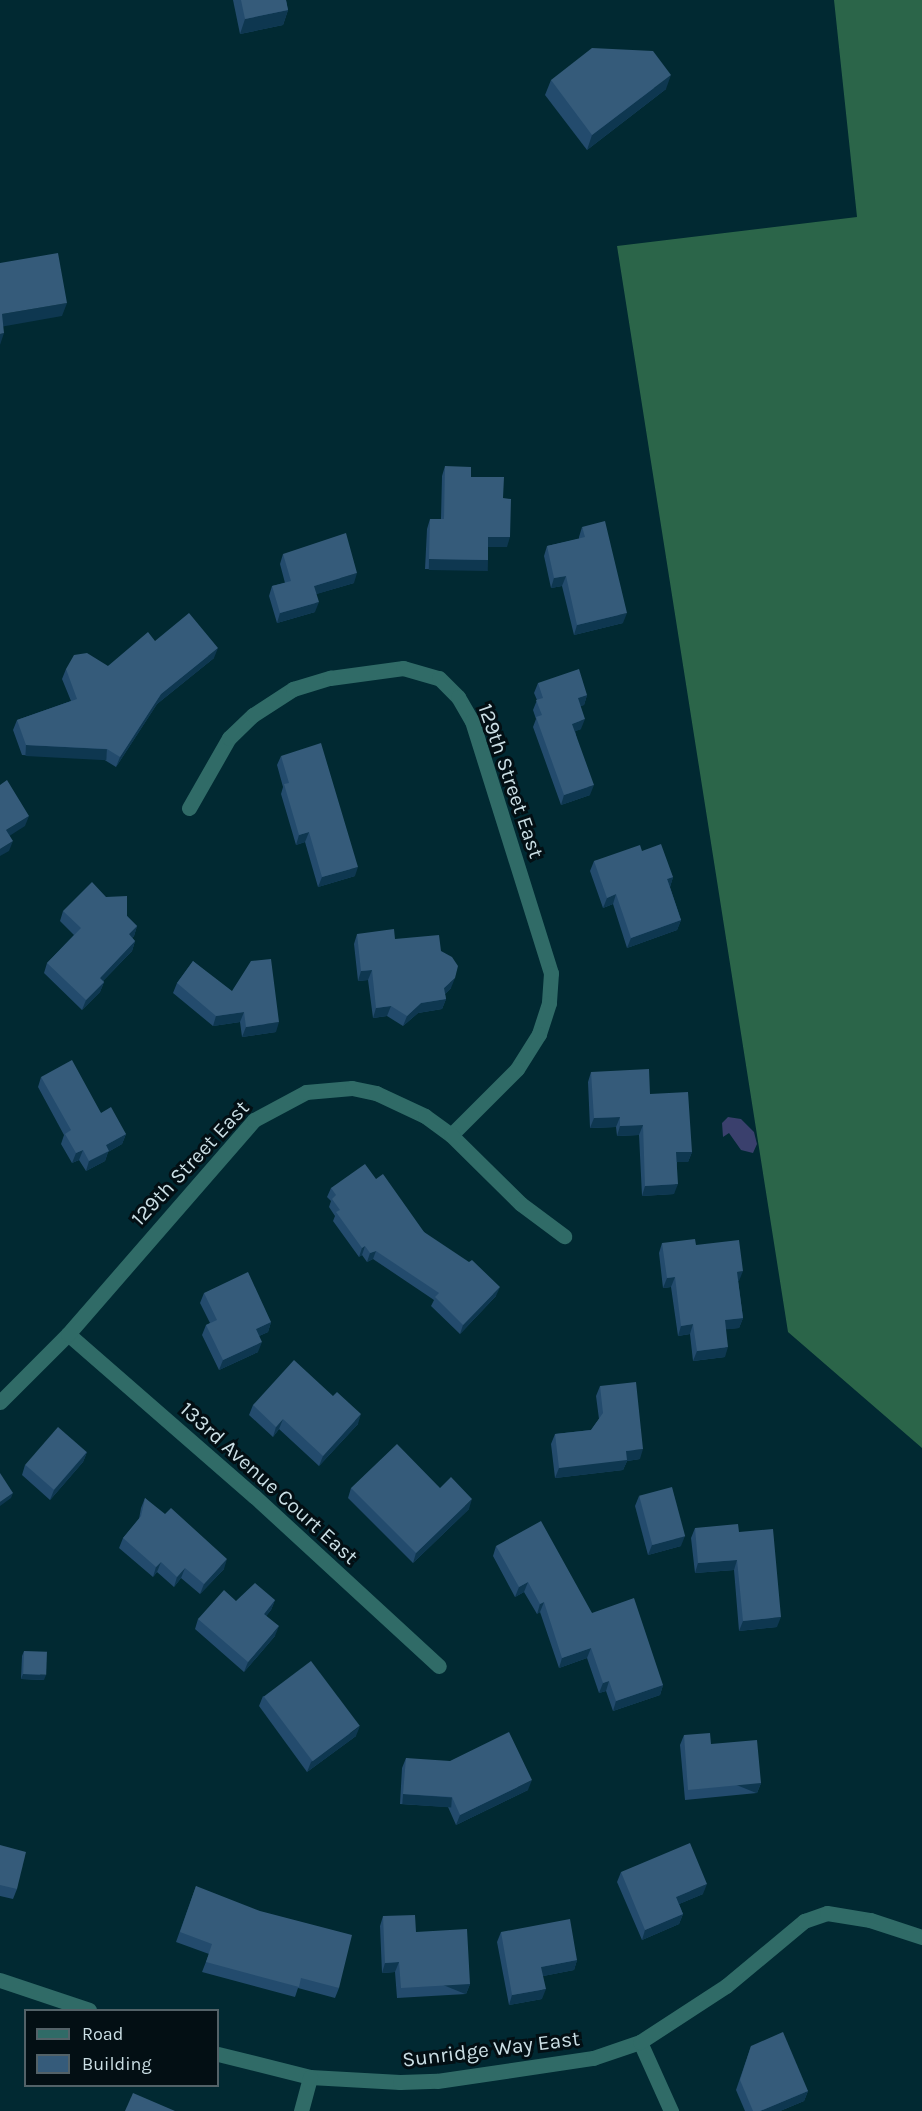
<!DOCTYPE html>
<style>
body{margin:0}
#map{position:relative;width:922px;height:2111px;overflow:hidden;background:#012932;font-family:Karla,sans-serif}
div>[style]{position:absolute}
.forest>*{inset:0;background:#2b6549}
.water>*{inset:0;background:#3a406d}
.minor>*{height:15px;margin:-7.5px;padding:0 7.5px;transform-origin:7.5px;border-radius:7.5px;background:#306b67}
.wall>*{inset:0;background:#234b6d}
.shaded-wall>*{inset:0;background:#0e3750;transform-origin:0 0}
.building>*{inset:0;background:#355b7a;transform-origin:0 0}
span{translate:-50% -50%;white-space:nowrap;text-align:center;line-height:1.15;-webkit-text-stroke:6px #030f14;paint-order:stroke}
.street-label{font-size:21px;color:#cbdfe5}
.legend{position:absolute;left:24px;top:2009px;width:195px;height:78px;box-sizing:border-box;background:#030f14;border:2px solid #536268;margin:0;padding:8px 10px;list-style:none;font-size:18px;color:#cbdfe5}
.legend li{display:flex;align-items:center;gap:12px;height:30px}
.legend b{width:30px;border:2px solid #536268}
</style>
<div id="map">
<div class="forest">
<div style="clip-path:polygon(834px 0,922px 0,922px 1448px,788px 1332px,617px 246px,857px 217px)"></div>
</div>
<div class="water">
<div style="clip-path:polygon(728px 1117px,741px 1119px,754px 1132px,757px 1144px,753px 1153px,741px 1150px,729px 1133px,723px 1137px,722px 1123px)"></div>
</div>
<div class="minor">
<div style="left:189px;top:808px;width:81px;rotate:-60.3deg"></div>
<div style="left:229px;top:738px;width:33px;rotate:-44deg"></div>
<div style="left:253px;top:715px;width:48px;rotate:-33deg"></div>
<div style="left:293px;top:689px;width:39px;rotate:-17deg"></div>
<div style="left:330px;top:678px;width:74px;rotate:-7.8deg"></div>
<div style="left:403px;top:668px;width:37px;rotate:16deg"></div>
<div style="left:439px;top:678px;width:27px;rotate:45deg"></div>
<div style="left:458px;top:697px;width:28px;rotate:60deg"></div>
<div style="left:472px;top:721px;width:264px;rotate:72.6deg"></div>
<div style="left:551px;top:973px;width:30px;rotate:94deg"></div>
<div style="left:549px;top:1003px;width:33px;rotate:108deg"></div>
<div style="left:539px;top:1034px;width:41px;rotate:122.2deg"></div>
<div style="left:517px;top:1069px;width:93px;rotate:135deg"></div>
<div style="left:68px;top:1334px;width:247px;rotate:41.1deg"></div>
<div style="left:254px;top:1496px;width:251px;rotate:42.6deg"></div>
<div style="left:0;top:1402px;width:96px;rotate:-45deg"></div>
<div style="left:68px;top:1334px;width:284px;rotate:-49deg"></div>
<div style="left:254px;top:1120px;width:59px;rotate:-28.3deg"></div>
<div style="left:306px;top:1092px;width:46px;rotate:-5deg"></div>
<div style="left:352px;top:1088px;width:25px;rotate:12deg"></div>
<div style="left:376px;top:1093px;width:54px;rotate:25.1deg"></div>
<div style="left:425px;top:1116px;width:32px;rotate:36deg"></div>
<div style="left:451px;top:1135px;width:98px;rotate:44.6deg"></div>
<div style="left:521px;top:1204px;width:54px;rotate:36.7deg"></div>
<div style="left:0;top:1980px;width:94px;rotate:18.6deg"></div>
<div style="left:640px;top:2042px;width:76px;rotate:65.8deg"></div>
<div style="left:218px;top:2054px;width:95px;rotate:14deg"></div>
<div style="left:310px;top:2077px;width:90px;rotate:3.2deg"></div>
<div style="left:400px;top:2082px;width:37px;rotate:-2deg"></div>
<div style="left:437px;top:2081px;width:158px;rotate:-8.4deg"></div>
<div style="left:593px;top:2058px;width:50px;rotate:-18.8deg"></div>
<div style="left:640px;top:2042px;width:103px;rotate:-33.1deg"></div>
<div style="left:726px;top:1986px;width:102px;rotate:-39.8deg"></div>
<div style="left:804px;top:1921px;width:24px;rotate:-19deg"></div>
<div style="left:827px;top:1913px;width:44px;rotate:9.2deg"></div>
<div style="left:870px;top:1920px;width:55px;rotate:18.1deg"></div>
<div style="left:301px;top:2111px;width:35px;rotate:-75deg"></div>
</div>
<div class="wall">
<div style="clip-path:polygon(233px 0,286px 0,288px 10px,283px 25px,240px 34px)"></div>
<div style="clip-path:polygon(551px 80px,666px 89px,587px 150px,545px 95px)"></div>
<div style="clip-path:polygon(445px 466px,471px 477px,503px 498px,507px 547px,488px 547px,484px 570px,425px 569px,427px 529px,430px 519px,441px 519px,442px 476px)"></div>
<div style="clip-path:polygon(582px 527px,623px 623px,574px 635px,562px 586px,551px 588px,544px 556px,547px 546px,579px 539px,579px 537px)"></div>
<div style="clip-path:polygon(283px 554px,354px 583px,316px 594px,315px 612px,277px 623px,269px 596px,272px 586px,285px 583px,280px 564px)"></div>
<div style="clip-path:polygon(155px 641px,214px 658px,157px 704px,116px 767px,103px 759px,22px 755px,13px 730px,17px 720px,71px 701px,62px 679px,66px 669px,108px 666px)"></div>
<div style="clip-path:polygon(538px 683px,587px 695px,584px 705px,580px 706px,581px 729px,575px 731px,590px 795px,561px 805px,533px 727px,536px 719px,533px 710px,537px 700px,534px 693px)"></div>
<div style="clip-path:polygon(281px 756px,355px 876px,318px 887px,305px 842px,296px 845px,281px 794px,283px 787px,277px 765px)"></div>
<div style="clip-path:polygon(642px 851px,673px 877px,670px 887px,681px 920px,677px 930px,627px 948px,613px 904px,603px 908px,590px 871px,594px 861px)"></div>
<div style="clip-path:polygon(63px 911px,127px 916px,137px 926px,134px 936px,132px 938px,135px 941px,132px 951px,103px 981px,104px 982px,100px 992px,82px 1010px,44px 973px,47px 963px,74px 935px,60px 921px)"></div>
<div style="clip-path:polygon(357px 934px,395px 939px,441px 951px,451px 988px,445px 994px,446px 999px,442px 1009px,418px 1013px,403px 1026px,387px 1016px,373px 1018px,368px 980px,358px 981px,354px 944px)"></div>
<div style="clip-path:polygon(193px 961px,276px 1032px,242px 1037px,240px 1022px,213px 1026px,173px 993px,177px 983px)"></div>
<div style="clip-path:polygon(591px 1072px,650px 1094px,692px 1152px,688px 1162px,677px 1162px,674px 1194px,642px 1196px,639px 1135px,617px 1136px,616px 1127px,590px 1128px,588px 1082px)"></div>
<div style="clip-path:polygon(41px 1077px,101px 1113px,126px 1134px,122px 1144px,108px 1152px,105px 1161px,86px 1171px,79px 1160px,72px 1163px,61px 1144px,64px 1135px,38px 1087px)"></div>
<div style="clip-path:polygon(376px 1179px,424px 1232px,496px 1296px,460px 1334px,431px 1306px,434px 1300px,373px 1259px,367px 1262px,362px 1255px,359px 1257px,333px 1221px,335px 1216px,329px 1207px,331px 1201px,327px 1197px,331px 1188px)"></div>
<div style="clip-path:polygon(662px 1243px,696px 1245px,739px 1281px,738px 1281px,743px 1318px,739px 1328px,726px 1329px,725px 1357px,693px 1361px,690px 1334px,678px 1336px,671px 1287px,663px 1288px,659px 1253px)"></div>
<div style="clip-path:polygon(204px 1293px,271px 1322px,268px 1332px,259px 1336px,258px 1352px,219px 1370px,202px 1335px,206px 1325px,210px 1323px,200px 1303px)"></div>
<div style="clip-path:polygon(600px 1386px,640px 1459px,627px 1461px,623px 1470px,555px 1478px,551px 1444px,555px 1434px,591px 1430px,599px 1419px,596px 1396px)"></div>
<div style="clip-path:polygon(333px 1396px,358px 1424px,319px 1466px,279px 1429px,273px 1437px,249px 1415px,253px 1405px)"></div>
<div style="clip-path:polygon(87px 1452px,83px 1462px,50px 1500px,22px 1475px,25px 1465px)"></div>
<div style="clip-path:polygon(351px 1488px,440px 1488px,469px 1509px,413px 1563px,348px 1498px)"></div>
<div style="clip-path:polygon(639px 1496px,681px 1546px,648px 1555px,635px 1506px)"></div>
<div style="clip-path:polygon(145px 1498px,224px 1569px,200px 1594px,181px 1578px,174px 1587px,157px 1572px,153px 1577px,119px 1548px,123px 1538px,139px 1519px,141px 1508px)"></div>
<div style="clip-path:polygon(695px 1528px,739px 1532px,777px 1627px,739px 1631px,734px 1570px,695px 1573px,691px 1538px)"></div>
<div style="clip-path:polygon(496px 1546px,592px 1613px,663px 1685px,660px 1695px,613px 1711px,606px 1691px,599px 1693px,587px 1658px,559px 1668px,540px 1612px,537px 1614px,524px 1592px,515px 1597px,493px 1556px)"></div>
<div style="clip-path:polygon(275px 1600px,271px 1610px,266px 1616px,275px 1636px,244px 1672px,195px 1629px,198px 1619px,236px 1601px)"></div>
<div style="clip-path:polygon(24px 1651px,44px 1680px,21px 1679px,22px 1656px)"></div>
<div style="clip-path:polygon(263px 1696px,356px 1736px,307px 1772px,259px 1706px)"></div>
<div style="clip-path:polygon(684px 1735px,711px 1744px,761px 1783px,757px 1793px,685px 1800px,680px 1745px)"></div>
<div style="clip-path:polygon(406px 1758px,528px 1790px,456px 1825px,448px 1807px,400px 1804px,402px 1768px)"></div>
<div style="clip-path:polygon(0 1845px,17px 1889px,13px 1899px,0 1896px)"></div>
<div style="clip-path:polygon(621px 1872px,703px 1894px,679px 1904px,683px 1914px,679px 1924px,642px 1940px,617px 1882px)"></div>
<div style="clip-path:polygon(196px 1886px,339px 1988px,335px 1998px,298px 1988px,295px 1997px,202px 1972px,209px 1954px,176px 1942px)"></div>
<div style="clip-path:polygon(383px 1916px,416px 1932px,470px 1984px,466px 1994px,397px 1998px,395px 1972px,382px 1973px,380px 1926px)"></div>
<div style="clip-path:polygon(501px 1932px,577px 1960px,574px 1970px,543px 1976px,542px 1999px,509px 2005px,497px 1942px)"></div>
<div style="clip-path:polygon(751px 2046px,808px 2091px,804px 2101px,780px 2111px,745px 2111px,736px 2090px)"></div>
</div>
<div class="shaded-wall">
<div style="clip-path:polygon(288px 10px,283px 25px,240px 34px,245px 19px)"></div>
<div style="clip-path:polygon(671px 75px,666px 89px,587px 150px,592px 135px)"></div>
<div style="clip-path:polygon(67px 303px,62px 316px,0 327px,2px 314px)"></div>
<div style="clip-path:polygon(4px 333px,0 345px,0 334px)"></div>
<div style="clip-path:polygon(488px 537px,510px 537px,507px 547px,485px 547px)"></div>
<div style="left:429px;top:559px;width:59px;height:11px;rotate:1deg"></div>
<div style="clip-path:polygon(357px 573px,354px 583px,310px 596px,314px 586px)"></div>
<div style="clip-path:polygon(566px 576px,562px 586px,551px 588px,554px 578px)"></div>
<div style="clip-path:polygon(319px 602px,315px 612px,277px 623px,280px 613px)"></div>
<div style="clip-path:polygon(627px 613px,623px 623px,574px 635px,577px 625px)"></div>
<div style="clip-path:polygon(218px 648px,214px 658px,157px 704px,116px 767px,120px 757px,161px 694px)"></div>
<div style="clip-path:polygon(587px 695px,584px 705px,574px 708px,578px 698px)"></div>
<div style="clip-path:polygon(585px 719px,581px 729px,569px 734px,572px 724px)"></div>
<div style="left:26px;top:745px;width:81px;height:11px;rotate:3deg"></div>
<div style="clip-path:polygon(594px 785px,590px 795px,561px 805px,564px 795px)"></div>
<div style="clip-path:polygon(29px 816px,25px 826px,3px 840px,6px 830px)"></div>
<div style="clip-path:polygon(309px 832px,305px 842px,296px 845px,299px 835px)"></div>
<div style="clip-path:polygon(13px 841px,9px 851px,0 856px,0 849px)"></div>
<div style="clip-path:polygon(358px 867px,355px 876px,318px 887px,322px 877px)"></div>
<div style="clip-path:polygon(673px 877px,670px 887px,667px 879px)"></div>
<div style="clip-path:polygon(616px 894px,613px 904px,603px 908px,607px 898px)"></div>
<div style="clip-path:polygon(681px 920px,677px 930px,627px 948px,631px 938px)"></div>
<div style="clip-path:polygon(137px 926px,134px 936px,125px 944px,129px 934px)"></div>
<div style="clip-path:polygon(135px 941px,132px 951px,96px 988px,100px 978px)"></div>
<div style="clip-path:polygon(372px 970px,368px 980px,358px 981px,361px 971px)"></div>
<div style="clip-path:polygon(455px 978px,451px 988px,441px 998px,444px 988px)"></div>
<div style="clip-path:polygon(104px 982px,100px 992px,82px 1010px,86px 1000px)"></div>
<div style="clip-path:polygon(446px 999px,442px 1009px,418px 1013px,403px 1026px,407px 1016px,421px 1003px)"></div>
<div style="clip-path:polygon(391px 1006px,387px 1016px,373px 1018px,376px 1008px)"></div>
<div style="clip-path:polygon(244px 1012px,240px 1022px,213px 1026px,216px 1016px)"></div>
<div style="clip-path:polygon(279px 1022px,276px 1032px,242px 1037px,246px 1027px)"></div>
<div style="clip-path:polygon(620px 1117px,616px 1127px,590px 1128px,594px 1118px)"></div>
<div style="clip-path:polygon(643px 1125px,639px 1135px,617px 1136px,620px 1126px)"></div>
<div style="clip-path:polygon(126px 1134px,122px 1144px,108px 1152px,105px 1161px,86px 1171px,89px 1161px,106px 1145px)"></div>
<div style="clip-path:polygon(83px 1150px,79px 1160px,72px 1163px,76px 1153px)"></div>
<div style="clip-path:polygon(676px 1152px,692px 1152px,688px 1162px,672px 1162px)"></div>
<div style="clip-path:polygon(678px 1184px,674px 1194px,642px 1196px,645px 1186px)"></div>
<div style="clip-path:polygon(365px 1246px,362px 1255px,359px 1257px,362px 1248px)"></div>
<div style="clip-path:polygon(376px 1251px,373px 1259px,367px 1262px,370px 1253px)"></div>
<div style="clip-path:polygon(743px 1271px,739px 1281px,733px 1282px,737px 1272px)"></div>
<div style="clip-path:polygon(675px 1277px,671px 1287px,663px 1288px,667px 1278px)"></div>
<div style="clip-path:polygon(500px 1287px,496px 1296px,460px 1334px,463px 1325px)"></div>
<div style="clip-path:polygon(743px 1318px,739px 1328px,721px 1330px,725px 1320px)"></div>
<div style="clip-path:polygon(271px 1322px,268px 1332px,252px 1339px,256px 1329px)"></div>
<div style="clip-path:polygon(693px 1324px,690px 1334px,678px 1336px,681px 1326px)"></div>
<div style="clip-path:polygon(262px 1342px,258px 1352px,219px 1370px,223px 1360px)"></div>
<div style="clip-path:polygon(728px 1347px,725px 1357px,693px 1361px,697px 1351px)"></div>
<div style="clip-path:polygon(361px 1414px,358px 1424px,319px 1466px,323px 1456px)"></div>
<div style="clip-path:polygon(283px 1419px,279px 1429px,273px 1437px,276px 1427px)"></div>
<div style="clip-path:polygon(643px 1449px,640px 1459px,627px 1461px,623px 1470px,555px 1478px,559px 1468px,626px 1451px)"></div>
<div style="clip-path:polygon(87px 1452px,83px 1462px,50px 1500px,54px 1490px)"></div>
<div style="clip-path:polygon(13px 1493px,11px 1498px,0 1506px,0 1502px)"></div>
<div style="clip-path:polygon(472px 1499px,469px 1509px,413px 1563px,416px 1553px)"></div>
<div style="clip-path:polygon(685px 1536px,681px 1546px,648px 1555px,652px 1545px)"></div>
<div style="clip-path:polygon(227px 1559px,224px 1569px,200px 1594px,204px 1584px)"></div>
<div style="clip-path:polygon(737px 1560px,734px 1570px,695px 1573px,698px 1563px)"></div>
<div style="clip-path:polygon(161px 1562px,157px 1572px,153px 1577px,156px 1567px)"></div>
<div style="clip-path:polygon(185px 1568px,181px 1578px,174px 1587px,177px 1577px)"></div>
<div style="clip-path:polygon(528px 1582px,524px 1592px,515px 1597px,519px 1587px)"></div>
<div style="clip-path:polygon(275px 1600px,271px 1610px,260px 1624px,264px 1614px)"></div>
<div style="clip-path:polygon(544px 1602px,540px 1612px,537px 1614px,540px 1604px)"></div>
<div style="clip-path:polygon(781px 1617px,777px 1627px,739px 1631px,743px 1621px)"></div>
<div style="clip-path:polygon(279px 1626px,275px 1636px,244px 1672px,248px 1662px)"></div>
<div style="clip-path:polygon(591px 1648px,587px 1658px,559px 1668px,562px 1658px)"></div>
<div style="clip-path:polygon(23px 1674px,46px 1675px,44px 1680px,21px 1679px)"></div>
<div style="clip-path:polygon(609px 1681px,606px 1691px,599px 1693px,603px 1683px)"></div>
<div style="clip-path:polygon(663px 1685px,660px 1695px,613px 1711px,616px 1701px)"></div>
<div style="clip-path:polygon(360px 1726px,356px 1736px,307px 1772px,311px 1762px)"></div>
<div style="clip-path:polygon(532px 1780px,528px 1790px,456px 1825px,460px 1815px)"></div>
<div style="left:761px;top:1783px;width:11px;height:73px;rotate:112deg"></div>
<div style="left:403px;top:1794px;width:49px;height:10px;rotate:4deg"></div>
<div style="clip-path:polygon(707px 1884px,703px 1894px,672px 1907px,676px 1897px)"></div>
<div style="clip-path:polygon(683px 1914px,679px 1924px,642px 1940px,645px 1930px)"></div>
<div style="clip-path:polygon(577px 1960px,574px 1970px,538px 1977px,541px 1967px)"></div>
<div style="clip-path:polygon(399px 1962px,395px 1972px,382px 1973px,385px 1963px)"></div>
<div style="left:470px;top:1984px;width:11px;height:69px;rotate:112deg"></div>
<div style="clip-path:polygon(546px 1989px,542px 1999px,509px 2005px,512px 1995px)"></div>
<div style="clip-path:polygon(808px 2091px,804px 2101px,780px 2111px,760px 2111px)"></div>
</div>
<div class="building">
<div style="clip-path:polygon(241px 0,286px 0,288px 10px,245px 19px)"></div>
<div style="clip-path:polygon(592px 48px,653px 51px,671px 75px,592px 135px,551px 80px)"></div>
<div style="clip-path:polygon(58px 253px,67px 303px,2px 314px,4px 333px,0 334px,0 263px)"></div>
<div style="clip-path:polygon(445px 466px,471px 467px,471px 477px,504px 477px,503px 498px,511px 499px,510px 537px,488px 537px,488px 560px,429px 559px,430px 519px,444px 519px)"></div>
<div style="clip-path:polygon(605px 521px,627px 613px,577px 625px,566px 576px,554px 578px,547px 546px,585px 537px,582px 527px)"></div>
<div style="clip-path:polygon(346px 533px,357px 573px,314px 586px,319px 602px,280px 613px,272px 586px,291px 581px,283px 554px)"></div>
<div style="clip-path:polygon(189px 613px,218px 648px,161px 694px,120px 757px,107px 749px,26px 745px,17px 720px,77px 699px,66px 669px,74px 655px,87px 653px,108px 666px,148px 632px,155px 641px)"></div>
<div style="clip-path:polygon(579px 669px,587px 695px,578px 698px,585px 719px,572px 724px,594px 785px,564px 795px,536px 717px,542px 715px,536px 700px,543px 698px,538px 683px)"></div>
<div style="clip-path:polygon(321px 743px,358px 867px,322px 877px,309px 832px,299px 835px,284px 784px,289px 783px,281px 756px)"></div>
<div style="clip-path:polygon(7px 780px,29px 816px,6px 830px,13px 841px,0 849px,0 785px)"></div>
<div style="clip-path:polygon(661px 844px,673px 877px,667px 879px,681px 920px,631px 938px,616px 894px,607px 898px,594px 861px,640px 845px,642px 851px)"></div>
<div style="clip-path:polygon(92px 882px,106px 897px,127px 896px,127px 916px,137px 926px,129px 934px,135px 941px,100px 978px,104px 982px,86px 1000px,47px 963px,81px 928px,63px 911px)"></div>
<div style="clip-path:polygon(394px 929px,395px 939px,439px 935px,441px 951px,452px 957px,458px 966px,455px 978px,444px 988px,446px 999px,421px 1003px,407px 1016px,391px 1006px,376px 1008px,372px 970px,361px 971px,357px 934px)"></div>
<div style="clip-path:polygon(271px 959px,279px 1022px,246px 1027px,244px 1012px,216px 1016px,177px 983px,193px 961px,232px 991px,251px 961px)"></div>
<div style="clip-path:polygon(72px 1060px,101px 1113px,111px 1107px,126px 1134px,106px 1145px,109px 1151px,89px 1161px,83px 1150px,76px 1153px,65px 1134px,71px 1130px,41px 1077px)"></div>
<div style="clip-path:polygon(649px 1069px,650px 1094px,688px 1092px,692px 1152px,676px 1152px,678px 1184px,645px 1186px,643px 1125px,620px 1126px,620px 1117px,594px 1118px,591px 1072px)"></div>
<div style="clip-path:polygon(365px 1164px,376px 1179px,383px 1174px,424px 1232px,469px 1262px,472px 1260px,500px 1287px,463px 1325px,435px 1297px,439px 1293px,376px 1251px,370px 1253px,365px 1246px,362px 1248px,336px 1212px,340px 1210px,332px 1199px,336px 1195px,331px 1188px)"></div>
<div style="clip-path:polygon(695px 1239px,696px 1245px,739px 1240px,743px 1271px,737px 1272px,743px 1318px,725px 1320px,728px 1347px,697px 1351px,693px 1324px,681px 1326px,675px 1277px,667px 1278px,662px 1243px)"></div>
<div style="clip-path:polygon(248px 1272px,271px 1322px,256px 1329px,262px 1342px,223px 1360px,206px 1325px,217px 1320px,204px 1293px)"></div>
<div style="clip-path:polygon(294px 1360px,333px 1396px,337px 1392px,361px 1414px,323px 1456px,283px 1419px,276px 1427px,253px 1405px)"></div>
<div style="clip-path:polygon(636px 1382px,643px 1449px,626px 1451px,627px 1460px,559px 1468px,555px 1434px,591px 1430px,603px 1413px,600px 1386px)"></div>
<div style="left:58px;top:1427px;width:38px;height:50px;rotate:41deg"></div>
<div style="clip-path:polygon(397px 1444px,440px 1488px,451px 1477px,472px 1499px,416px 1553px,351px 1488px)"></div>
<div style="clip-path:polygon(0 1473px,13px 1493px,0 1502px)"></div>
<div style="left:672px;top:1487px;width:51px;height:34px;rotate:75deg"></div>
<div style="clip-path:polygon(145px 1498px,165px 1514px,171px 1508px,227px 1559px,204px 1584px,185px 1568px,177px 1577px,161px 1562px,156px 1567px,123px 1538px,141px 1516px)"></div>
<div style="clip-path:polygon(541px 1521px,592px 1613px,634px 1598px,663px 1685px,616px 1701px,609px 1681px,603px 1683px,591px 1648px,562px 1658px,544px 1602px,540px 1604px,528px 1582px,519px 1587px,496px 1546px)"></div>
<div style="clip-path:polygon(738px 1524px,739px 1532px,773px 1529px,781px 1617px,743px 1621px,737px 1560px,698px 1563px,695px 1528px)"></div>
<div style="clip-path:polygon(255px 1583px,275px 1600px,264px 1614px,279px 1626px,248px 1662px,198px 1619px,224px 1590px,236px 1601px)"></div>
<div style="left:24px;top:1651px;width:23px;height:23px;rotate:2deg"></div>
<div style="left:311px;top:1661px;width:81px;height:59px;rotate:53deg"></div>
<div style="clip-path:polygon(509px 1732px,532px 1780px,460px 1815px,452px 1797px,403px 1794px,406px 1758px,450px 1761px)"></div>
<div style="clip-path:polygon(710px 1733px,711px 1744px,757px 1740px,761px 1783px,688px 1790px,684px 1735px)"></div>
<div style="clip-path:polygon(690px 1843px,707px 1884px,676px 1897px,683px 1914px,645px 1930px,621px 1872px)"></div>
<div style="clip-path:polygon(0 1845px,26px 1852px,17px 1889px,0 1885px)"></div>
<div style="clip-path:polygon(196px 1886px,260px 1911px,352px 1935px,339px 1988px,301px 1978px,299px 1987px,206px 1962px,212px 1944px,180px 1932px)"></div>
<div style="clip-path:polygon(415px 1915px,416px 1932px,467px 1929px,470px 1984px,401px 1988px,399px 1962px,385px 1963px,383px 1916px)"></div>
<div style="clip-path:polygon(570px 1919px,577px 1960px,541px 1967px,546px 1989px,512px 1995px,501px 1932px)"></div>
<div style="clip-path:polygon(783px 2032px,808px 2091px,760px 2111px,753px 2111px,740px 2080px,751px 2046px)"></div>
<div style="clip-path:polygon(133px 2093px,175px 2111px,125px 2111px)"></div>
</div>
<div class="street-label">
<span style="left:511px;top:781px;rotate:71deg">129th Street East</span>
<span style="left:190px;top:1163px;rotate:-47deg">129th Street East</span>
<span style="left:269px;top:1483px;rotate:42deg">133rd Avenue Court East</span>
<span style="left:491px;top:2049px;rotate:-7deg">Sunridge Way East</span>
</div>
<ul class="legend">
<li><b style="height:8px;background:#306b67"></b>Road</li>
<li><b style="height:16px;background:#355b7a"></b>Building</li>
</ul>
</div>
